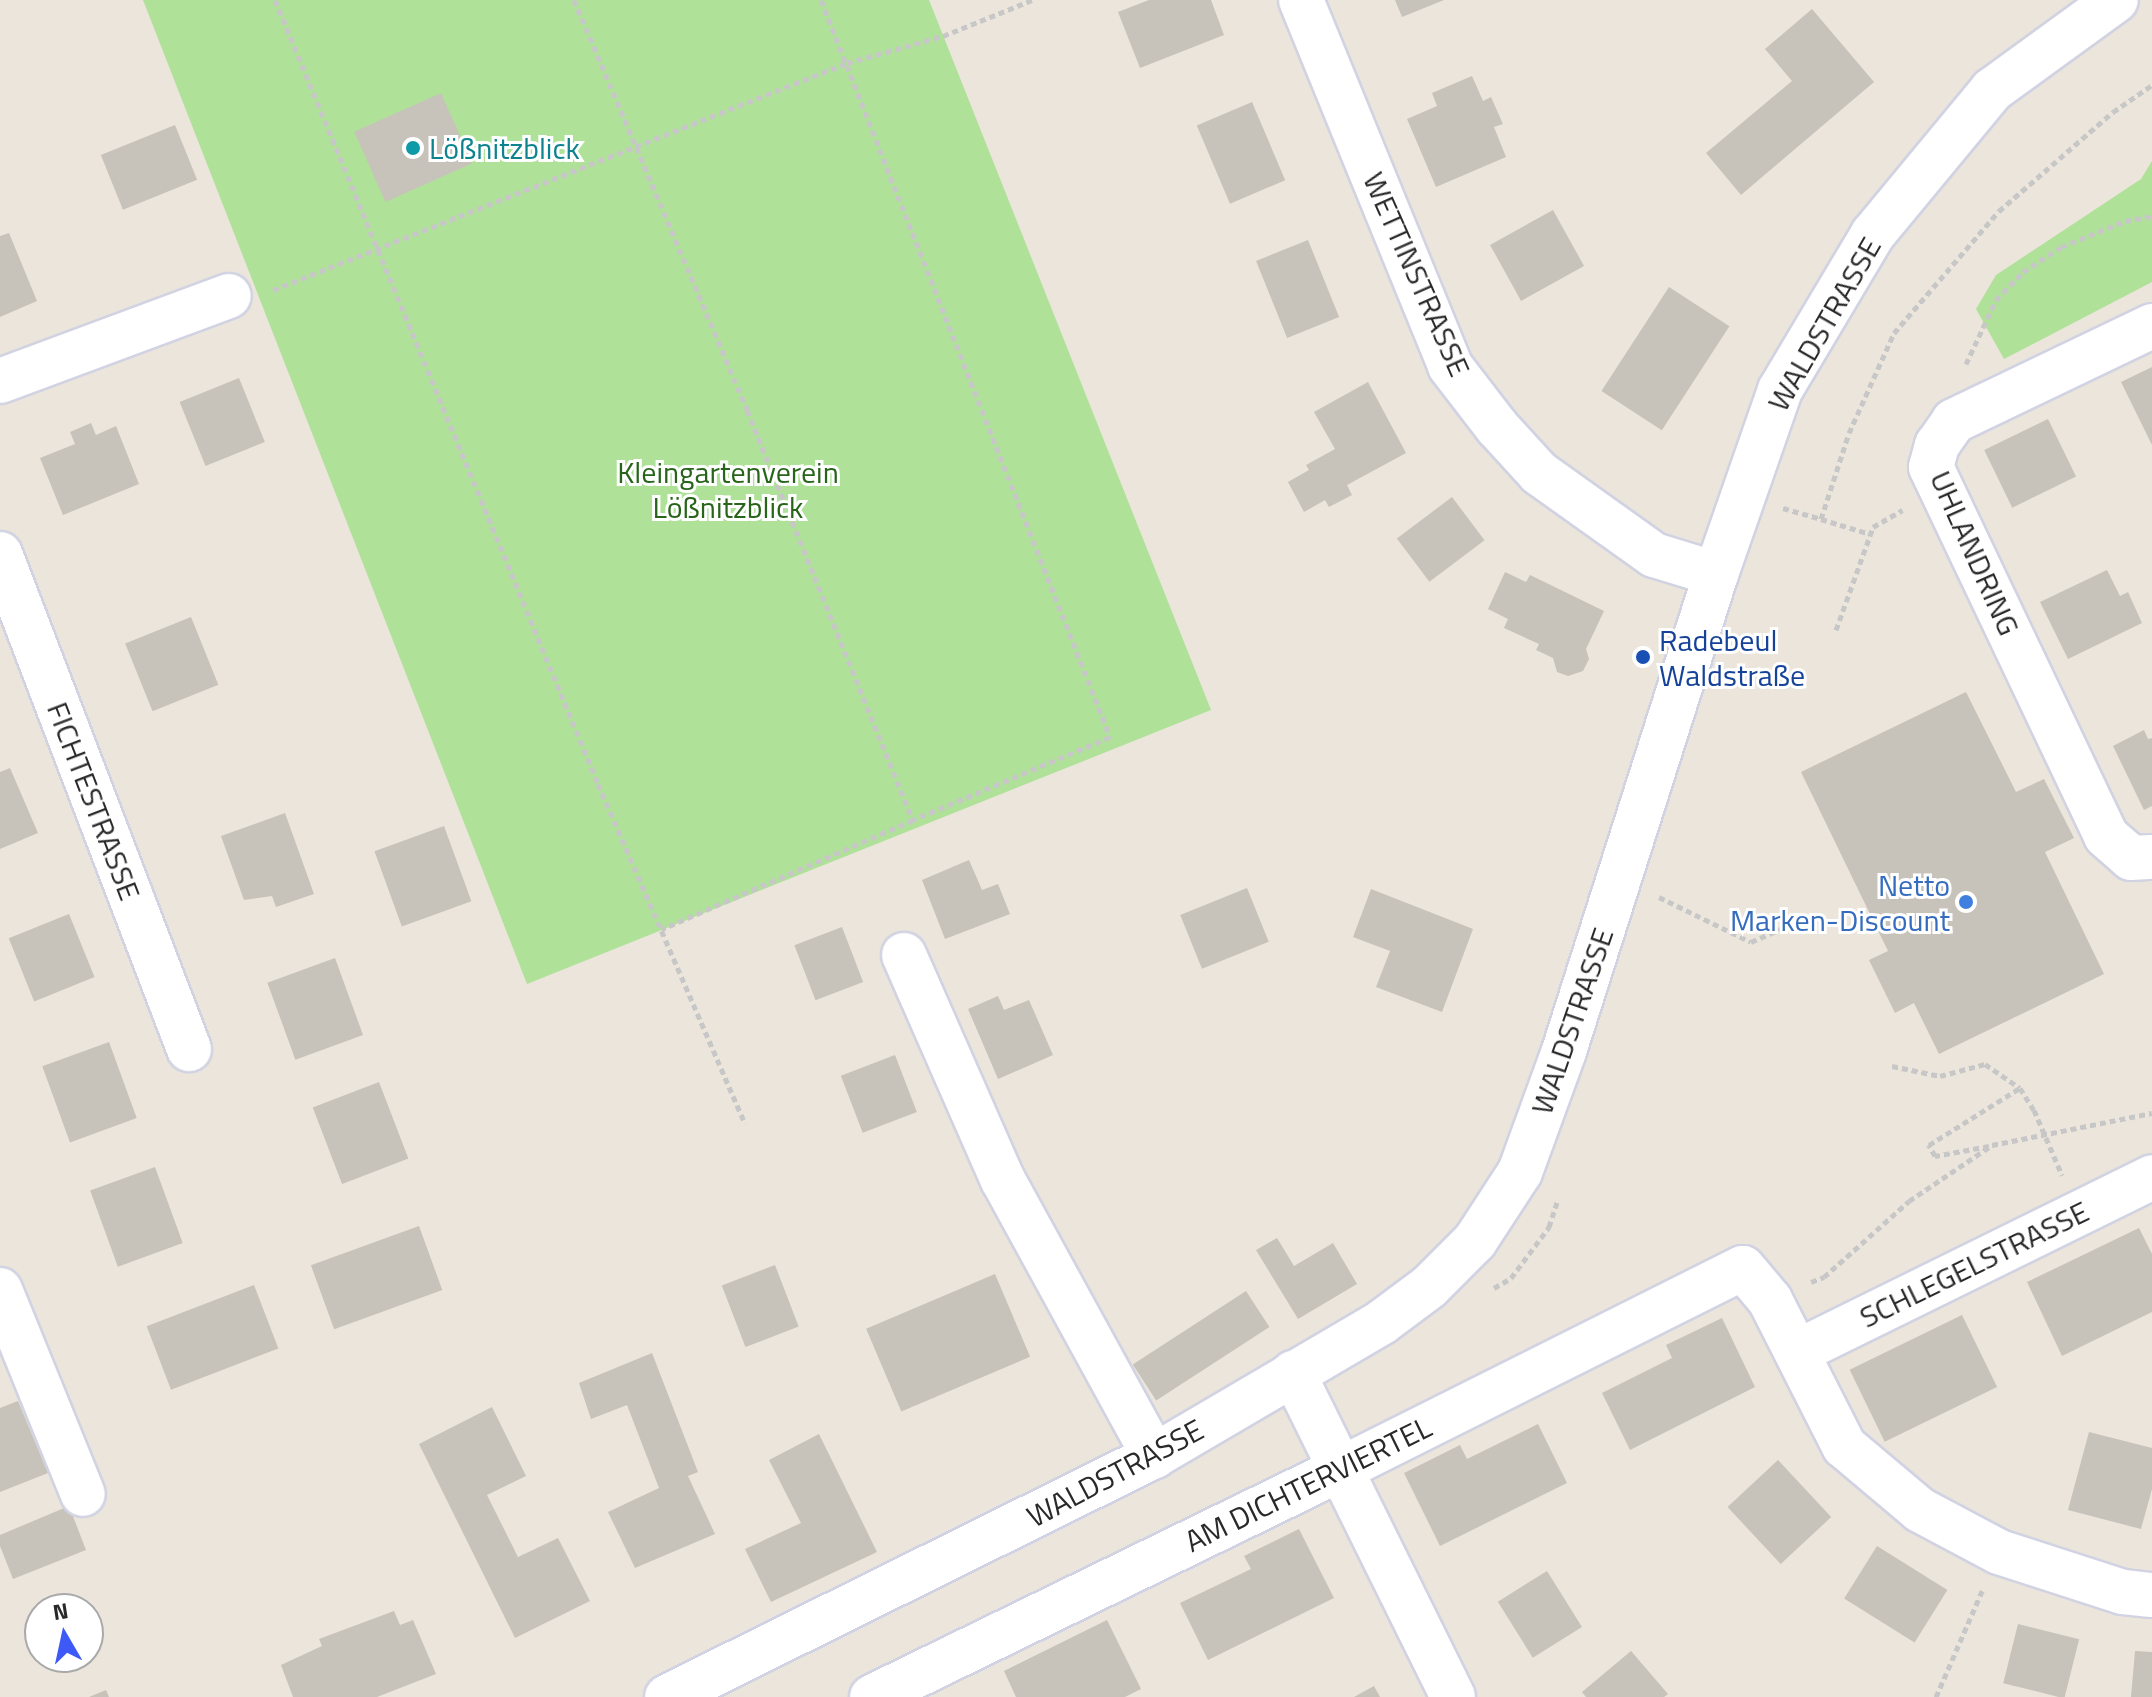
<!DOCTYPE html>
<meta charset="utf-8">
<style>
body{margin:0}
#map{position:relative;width:2152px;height:1697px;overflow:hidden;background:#ebe5db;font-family:"Titillium Web",sans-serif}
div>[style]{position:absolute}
.green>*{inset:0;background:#afe199}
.building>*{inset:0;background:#c7c3ba;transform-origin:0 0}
.path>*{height:5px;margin-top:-2.5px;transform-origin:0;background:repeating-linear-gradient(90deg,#c7c7c7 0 6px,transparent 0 10px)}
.roads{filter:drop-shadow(2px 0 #d1d3e2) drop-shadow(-2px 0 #d1d3e2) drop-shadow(0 2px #d1d3e2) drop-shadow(0 -2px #d1d3e2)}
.minor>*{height:44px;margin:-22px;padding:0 22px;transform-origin:22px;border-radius:22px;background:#fff}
.dots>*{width:22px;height:22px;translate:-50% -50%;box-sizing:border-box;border:4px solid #fff;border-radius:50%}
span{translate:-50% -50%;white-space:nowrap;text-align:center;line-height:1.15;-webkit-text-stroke:6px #fff;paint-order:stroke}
.culture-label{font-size:30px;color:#0d838f}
.left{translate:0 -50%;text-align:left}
.street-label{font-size:30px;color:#292929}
.park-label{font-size:30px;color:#28651b}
.transit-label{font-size:30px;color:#164399}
.shop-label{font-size:30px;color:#366cbe}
.right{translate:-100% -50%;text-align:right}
.north{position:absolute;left:24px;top:1593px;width:80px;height:80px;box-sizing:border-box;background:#fff;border:2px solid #a9a9a9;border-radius:50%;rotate:351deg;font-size:22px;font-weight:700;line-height:32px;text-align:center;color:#292929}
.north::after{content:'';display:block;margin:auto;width:28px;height:36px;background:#3e5af6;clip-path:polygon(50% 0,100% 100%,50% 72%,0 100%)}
</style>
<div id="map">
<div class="green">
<div style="clip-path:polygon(143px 0,929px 0,1211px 710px,527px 984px)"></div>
<div style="clip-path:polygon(2152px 161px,2152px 282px,2004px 359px,1976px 309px,1996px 275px,2141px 179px)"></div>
</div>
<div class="building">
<div style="clip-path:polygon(1149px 0,1211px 0,1224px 35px,1140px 68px,1118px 12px)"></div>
<div style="clip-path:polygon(1395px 0,1444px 0,1402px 17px)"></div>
<div style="clip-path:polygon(1812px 9px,1874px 82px,1741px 195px,1706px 153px,1792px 81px,1765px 49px)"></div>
<div style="clip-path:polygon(1472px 76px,1483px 101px,1491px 97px,1503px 124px,1494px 127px,1506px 157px,1436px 187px,1407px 119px,1437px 106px,1432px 93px)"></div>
<div style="left:441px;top:93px;width:77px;height:95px;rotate:66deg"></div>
<div style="left:1252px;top:102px;width:85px;height:60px;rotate:67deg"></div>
<div style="left:175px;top:125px;width:59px;height:80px;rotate:68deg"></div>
<div style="left:1553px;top:210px;width:64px;height:72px;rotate:61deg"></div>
<div style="clip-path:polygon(9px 233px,37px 301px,0 317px,0 236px)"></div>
<div style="left:1308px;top:240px;width:83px;height:56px;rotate:68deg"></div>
<div style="left:1669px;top:287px;width:72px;height:124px;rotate:33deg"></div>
<div style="clip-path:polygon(2152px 367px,2152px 445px,2121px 382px)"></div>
<div style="left:239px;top:378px;width:69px;height:64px;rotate:68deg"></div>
<div style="clip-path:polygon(1368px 382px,1406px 453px,1347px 485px,1352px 495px,1329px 507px,1325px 500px,1304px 512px,1288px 482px,1309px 470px,1306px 465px,1335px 449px,1314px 412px)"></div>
<div style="left:2048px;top:419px;width:64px;height:71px;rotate:64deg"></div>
<div style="clip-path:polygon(91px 423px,96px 435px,116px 426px,139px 484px,63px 515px,40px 458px,75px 444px,70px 432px)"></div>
<div style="left:1452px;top:497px;width:54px;height:69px;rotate:53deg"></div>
<div style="clip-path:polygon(2107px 570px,2120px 596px,2128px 592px,2142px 623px,2068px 659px,2040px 602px)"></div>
<div style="clip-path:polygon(1505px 572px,1526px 582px,1530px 575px,1604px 611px,1586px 649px,1589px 659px,1583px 671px,1568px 676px,1557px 672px,1553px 658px,1536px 650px,1539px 644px,1504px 628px,1508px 619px,1488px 609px)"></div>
<div style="left:191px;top:617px;width:73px;height:71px;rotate:68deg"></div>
<div style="clip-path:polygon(1966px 692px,2016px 792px,2044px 779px,2074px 838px,2045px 852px,2104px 974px,1939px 1054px,1914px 1003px,1895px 1013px,1869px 960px,1888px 951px,1801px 772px)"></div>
<div style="clip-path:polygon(2144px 730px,2148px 739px,2152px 738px,2152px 806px,2144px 810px,2113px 746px)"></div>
<div style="clip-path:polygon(10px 768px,38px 833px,0 849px,0 772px)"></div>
<div style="clip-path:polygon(285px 813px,314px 894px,276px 907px,272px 896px,244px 900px,221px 836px)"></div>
<div style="left:444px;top:826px;width:80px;height:74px;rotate:70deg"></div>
<div style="clip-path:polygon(969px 860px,982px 890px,998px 884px,1010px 914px,945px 939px,922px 880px)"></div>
<div style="left:1247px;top:888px;width:58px;height:72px;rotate:68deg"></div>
<div style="clip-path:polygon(1371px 889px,1473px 929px,1442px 1012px,1376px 987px,1390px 951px,1353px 937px)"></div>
<div style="left:69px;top:914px;width:68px;height:65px;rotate:68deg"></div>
<div style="left:842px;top:927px;width:59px;height:51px;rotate:69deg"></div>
<div style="left:335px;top:958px;width:82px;height:72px;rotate:70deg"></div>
<div style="clip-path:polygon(998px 996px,1004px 1010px,1029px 1000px,1053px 1055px,998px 1079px,968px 1009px)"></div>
<div style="left:109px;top:1042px;width:81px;height:71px;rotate:70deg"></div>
<div style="left:895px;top:1055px;width:61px;height:58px;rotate:69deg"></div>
<div style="left:379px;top:1082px;width:82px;height:71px;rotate:69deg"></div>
<div style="left:155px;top:1167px;width:81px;height:69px;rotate:70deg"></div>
<div style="left:419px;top:1226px;width:68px;height:115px;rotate:70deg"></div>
<div style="clip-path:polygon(2139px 1228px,2152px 1254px,2152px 1312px,2062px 1356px,2027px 1282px)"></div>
<div style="clip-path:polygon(1277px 1238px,1294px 1266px,1333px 1243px,1357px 1284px,1298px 1319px,1256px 1250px)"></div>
<div style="left:775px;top:1265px;width:66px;height:57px;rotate:69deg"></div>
<div style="left:995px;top:1274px;width:90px;height:140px;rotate:67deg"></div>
<div style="left:254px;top:1285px;width:68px;height:115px;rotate:69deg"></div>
<div style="left:1246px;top:1291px;width:43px;height:135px;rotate:57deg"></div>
<div style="left:1962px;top:1315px;width:80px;height:125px;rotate:64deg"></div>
<div style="clip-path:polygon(1722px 1318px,1755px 1387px,1630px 1450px,1602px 1393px,1672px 1358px,1666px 1345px)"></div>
<div style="clip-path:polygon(652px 1353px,698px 1472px,688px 1476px,715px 1534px,635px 1568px,608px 1512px,659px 1488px,627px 1405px,591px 1419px,579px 1383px)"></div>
<div style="clip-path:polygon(18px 1401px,48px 1473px,0 1492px,0 1408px)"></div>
<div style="clip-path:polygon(492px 1407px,526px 1476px,487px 1495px,518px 1557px,558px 1538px,590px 1601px,515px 1638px,419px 1444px)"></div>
<div style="clip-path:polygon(1538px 1424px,1567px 1483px,1440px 1546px,1404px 1473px,1460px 1445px,1467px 1459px)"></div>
<div style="clip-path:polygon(2089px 1432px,2152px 1448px,2152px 1489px,2141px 1529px,2068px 1510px)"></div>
<div style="clip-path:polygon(819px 1434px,877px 1552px,771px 1602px,745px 1549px,801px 1523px,769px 1460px)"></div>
<div style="left:1778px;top:1460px;width:78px;height:69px;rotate:47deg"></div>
<div style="clip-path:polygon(69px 1506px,86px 1550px,13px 1579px,0 1546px,0 1535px)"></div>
<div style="clip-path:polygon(1299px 1529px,1334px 1598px,1208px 1660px,1180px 1603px,1251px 1569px,1244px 1556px)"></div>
<div style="left:1877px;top:1546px;width:83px;height:62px;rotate:32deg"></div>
<div style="left:1547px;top:1571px;width:66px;height:58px;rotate:58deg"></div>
<div style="clip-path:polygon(394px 1611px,400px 1625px,413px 1620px,436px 1674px,377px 1697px,293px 1697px,281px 1665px,322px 1646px,319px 1639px)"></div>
<div style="clip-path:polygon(1107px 1620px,1141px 1689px,1125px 1697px,1016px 1697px,1004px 1671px)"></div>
<div style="left:2018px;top:1624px;width:63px;height:61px;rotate:14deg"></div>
<div style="clip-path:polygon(1631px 1651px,1668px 1694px,1664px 1697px,1586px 1697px,1582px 1692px)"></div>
<div style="clip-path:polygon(2135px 1651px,2152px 1652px,2152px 1697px,2131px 1697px)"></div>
<div style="clip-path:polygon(1374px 1686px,1380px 1697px,1354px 1697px)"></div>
<div style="clip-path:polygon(106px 1690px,109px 1697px,89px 1697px)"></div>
</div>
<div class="path">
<div style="left:275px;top:0;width:848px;rotate:67.61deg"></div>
<div style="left:598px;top:784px;width:370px;rotate:66.6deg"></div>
<div style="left:574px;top:0;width:445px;rotate:67.1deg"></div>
<div style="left:747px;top:410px;width:442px;rotate:68deg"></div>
<div style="left:913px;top:820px;width:274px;rotate:156.5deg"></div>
<div style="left:821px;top:0;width:792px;rotate:68.59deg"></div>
<div style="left:1110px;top:737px;width:214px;rotate:157.2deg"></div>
<div style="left:273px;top:290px;width:617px;rotate:-21.58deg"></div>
<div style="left:847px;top:63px;width:100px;rotate:-15.7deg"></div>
<div style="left:943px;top:36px;width:96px;rotate:-22deg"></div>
<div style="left:1966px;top:364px;width:71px;rotate:-64.9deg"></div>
<div style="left:1996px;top:300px;width:39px;rotate:-46deg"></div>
<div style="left:2023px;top:272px;width:45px;rotate:-33.3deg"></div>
<div style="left:2061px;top:247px;width:69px;rotate:-22.1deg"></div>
<div style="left:2125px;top:221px;width:27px;rotate:-10deg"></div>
<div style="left:1783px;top:508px;width:40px;rotate:16deg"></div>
<div style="left:1821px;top:519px;width:90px;rotate:-72deg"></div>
<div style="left:1849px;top:433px;width:110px;rotate:-65.8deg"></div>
<div style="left:1894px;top:333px;width:161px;rotate:-49.3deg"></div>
<div style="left:1999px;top:211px;width:151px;rotate:-41deg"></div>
<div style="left:2113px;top:112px;width:47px;rotate:-34.7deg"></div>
<div style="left:1821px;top:519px;width:51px;rotate:17deg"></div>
<div style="left:1836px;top:630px;width:109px;rotate:-70.2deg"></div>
<div style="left:1873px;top:527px;width:34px;rotate:-30deg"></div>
<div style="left:1659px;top:897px;width:102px;rotate:26.1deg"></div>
<div style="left:1751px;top:942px;width:57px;rotate:-23.9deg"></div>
<div style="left:1892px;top:1066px;width:49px;rotate:11.8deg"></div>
<div style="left:1940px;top:1076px;width:47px;rotate:-14.9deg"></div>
<div style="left:1985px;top:1064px;width:42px;rotate:34.4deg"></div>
<div style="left:2020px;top:1088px;width:26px;rotate:58deg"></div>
<div style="left:2034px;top:1110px;width:71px;rotate:66.7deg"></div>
<div style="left:1989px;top:1146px;width:55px;rotate:169.5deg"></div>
<div style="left:1935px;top:1156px;width:13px;rotate:-119deg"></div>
<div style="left:1929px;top:1145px;width:107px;rotate:-32.1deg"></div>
<div style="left:1811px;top:1282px;width:14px;rotate:-21deg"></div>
<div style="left:1824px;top:1277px;width:114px;rotate:-41.8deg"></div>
<div style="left:1909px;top:1201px;width:100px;rotate:-34deg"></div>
<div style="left:1992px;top:1145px;width:163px;rotate:-11.3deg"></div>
<div style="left:1494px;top:1288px;width:20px;rotate:-30deg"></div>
<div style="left:1511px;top:1278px;width:64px;rotate:-53.3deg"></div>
<div style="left:1549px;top:1227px;width:26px;rotate:-72deg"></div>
<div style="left:1936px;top:1697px;width:116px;rotate:-66.5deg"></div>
</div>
<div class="roads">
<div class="minor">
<div style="left:1301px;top:0;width:395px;rotate:67.8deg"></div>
<div style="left:1450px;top:366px;width:77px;rotate:52.4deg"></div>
<div style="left:1497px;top:427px;width:62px;rotate:47.6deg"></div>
<div style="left:1539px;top:473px;width:141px;rotate:35.5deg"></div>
<div style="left:1654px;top:555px;width:65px;rotate:17deg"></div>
<div style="left:2152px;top:326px;width:220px;rotate:154.4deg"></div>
<div style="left:1954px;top:421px;width:29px;rotate:125deg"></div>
<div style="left:1937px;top:445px;width:23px;rotate:105deg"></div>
<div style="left:1931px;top:467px;width:408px;rotate:64.6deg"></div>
<div style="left:2106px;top:836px;width:33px;rotate:41deg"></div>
<div style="left:2131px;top:858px;width:21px;rotate:-3deg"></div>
<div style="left:0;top:381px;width:244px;rotate:-20.4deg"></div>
<div style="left:0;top:554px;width:530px;rotate:69.1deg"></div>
<div style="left:904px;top:955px;width:246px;rotate:66.3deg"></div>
<div style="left:1003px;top:1180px;width:315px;rotate:61.3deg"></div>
<div style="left:0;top:1290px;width:220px;rotate:67.9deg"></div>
<div style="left:1797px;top:1352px;width:396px;rotate:-26.2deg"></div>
<div style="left:1293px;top:1373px;width:361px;rotate:63.7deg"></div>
<div style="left:667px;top:1697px;width:543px;rotate:-26.33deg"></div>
<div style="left:1154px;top:1456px;width:264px;rotate:-30.4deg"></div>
<div style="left:1382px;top:1322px;width:59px;rotate:-36.7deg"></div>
<div style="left:1429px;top:1287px;width:65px;rotate:-45deg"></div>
<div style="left:1475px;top:1241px;width:82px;rotate:-56.9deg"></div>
<div style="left:1520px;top:1172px;width:129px;rotate:-70deg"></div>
<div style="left:1564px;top:1051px;width:501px;rotate:-72.33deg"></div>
<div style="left:1716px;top:574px;width:195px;rotate:-70.8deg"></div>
<div style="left:1780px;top:390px;width:182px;rotate:-59.2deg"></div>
<div style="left:1873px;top:234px;width:187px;rotate:-50.4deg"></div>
<div style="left:1992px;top:90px;width:153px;rotate:-36deg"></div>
<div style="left:872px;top:1697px;width:521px;rotate:-25.93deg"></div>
<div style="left:1341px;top:1469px;width:449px;rotate:-26.6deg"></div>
<div style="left:1743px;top:1268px;width:42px;rotate:49.8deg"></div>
<div style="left:1770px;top:1300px;width:164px;rotate:63.1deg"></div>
<div style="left:1844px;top:1446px;width:99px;rotate:40.1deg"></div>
<div style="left:1920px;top:1510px;width:89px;rotate:28deg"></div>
<div style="left:1999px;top:1552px;width:130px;rotate:17.9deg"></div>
<div style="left:2123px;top:1592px;width:29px;rotate:6deg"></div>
</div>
</div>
<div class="dots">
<div style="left:413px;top:148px;background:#0f9aa8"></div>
<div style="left:1643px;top:657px;background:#1a4fb4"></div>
<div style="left:1966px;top:902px;background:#3f7fe0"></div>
</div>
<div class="culture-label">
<span class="left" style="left:429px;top:148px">Lößnitzblick</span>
</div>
<div class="street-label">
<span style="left:1417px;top:274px;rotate:66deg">WETTINSTRASSE</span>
<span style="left:1824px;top:324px;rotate:-60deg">WALDSTRASSE</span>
<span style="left:1975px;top:553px;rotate:66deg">UHLANDRING</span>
<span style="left:94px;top:801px;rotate:69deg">FICHTESTRASSE</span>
<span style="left:1572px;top:1021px;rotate:-71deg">WALDSTRASSE</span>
<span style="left:1974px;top:1264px;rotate:-26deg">SCHLEGELSTRASSE</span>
<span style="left:1115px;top:1473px;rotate:-28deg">WALDSTRASSE</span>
<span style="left:1308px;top:1484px;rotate:-26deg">AM DICHTERVIERTEL</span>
</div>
<div class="park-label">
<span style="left:728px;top:489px">Kleingartenverein<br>Lößnitzblick</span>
</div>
<div class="transit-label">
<span class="left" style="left:1659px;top:657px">Radebeul<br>Waldstraße</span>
</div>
<div class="shop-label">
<span class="right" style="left:1950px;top:902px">Netto<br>Marken-Discount</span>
</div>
<div class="north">N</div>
</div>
